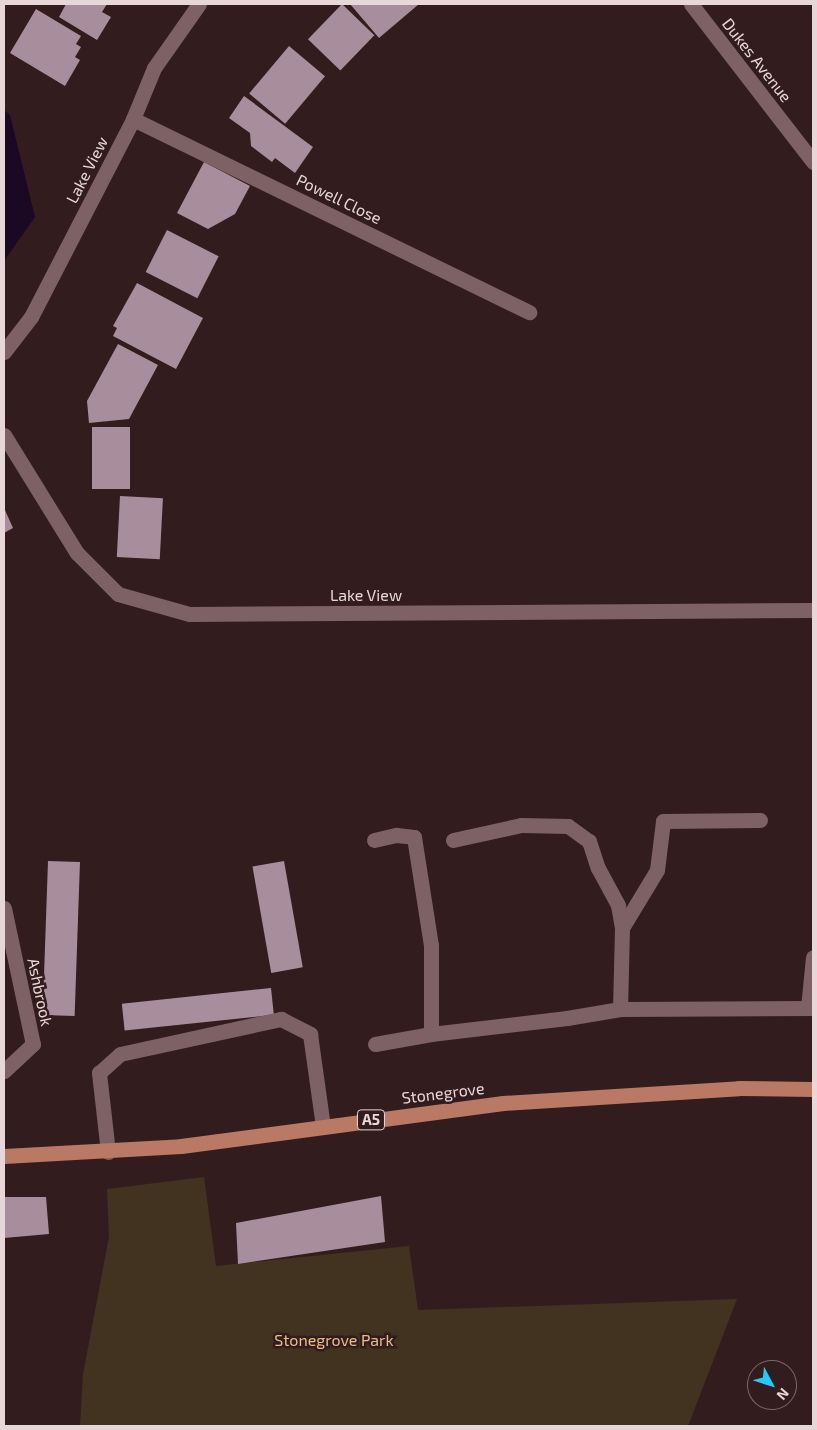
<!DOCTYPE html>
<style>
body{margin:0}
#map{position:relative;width:817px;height:1430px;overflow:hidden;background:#331c1e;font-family:"Exo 2",sans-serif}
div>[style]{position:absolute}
.green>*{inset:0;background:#423320}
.water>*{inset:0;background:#1b0823}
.building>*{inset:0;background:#a88e9c;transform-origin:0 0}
.minor>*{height:15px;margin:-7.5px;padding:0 7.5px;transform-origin:7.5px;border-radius:7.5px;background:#7e6164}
.major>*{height:15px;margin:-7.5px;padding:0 7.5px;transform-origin:7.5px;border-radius:7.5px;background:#b97965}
span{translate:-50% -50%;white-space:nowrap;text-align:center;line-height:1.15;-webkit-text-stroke:5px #331c1e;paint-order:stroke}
.shield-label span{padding:1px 4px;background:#331c1e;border:1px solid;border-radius:4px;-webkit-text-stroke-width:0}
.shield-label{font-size:15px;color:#e8d7d8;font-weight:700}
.street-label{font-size:16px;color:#e8d7d8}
.park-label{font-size:16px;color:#eabe88}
.frame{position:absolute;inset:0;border:5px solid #e8d7d8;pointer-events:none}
.north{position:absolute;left:747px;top:1360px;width:50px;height:50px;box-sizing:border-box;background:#331c1e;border:1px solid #7b6768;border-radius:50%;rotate:130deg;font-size:14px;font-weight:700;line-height:20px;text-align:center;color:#e8d7d8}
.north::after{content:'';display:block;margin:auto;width:18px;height:22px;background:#24c9fe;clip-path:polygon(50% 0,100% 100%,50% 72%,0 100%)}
</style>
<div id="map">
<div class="green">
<div style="clip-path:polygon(204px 1177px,216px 1266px,409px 1246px,418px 1310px,737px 1299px,688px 1426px,80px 1426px,83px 1374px,109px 1237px,107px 1189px)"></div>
</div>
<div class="water">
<div style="clip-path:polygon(4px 110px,10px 115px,35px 217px,4px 261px)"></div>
</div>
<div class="building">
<div style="clip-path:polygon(66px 4px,107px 4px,102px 12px,111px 17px,97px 40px,59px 17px)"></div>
<div style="left:342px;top:4px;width:45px;height:49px;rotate:44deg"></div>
<div style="clip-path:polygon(350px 4px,419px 4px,379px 38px)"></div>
<div style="clip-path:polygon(36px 9px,81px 36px,76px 44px,81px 47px,75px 57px,80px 60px,65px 86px,10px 53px)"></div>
<div style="left:289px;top:46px;width:47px;height:62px;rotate:40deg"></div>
<div style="clip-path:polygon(244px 96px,313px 147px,295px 173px,275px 158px,272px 162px,251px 146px,250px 133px,229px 118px)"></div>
<div style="clip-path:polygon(204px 162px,250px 186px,235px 214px,208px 229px,177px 213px)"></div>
<div style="left:167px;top:230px;width:58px;height:47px;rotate:27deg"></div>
<div style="clip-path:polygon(137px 283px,203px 318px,176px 369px,113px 336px,117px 328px,113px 326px)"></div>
<div style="clip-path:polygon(118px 344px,158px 365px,129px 419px,89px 423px,87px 401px)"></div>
<div style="left:92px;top:427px;width:38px;height:62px"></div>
<div style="left:120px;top:496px;width:43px;height:61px;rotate:3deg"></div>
<div style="clip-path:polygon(4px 508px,13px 528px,4px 533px)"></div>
<div style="left:48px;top:861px;width:32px;height:154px;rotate:2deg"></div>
<div style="left:284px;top:861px;width:108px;height:32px;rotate:80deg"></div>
<div style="left:271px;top:988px;width:27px;height:150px;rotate:84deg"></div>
<div style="clip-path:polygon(381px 1196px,385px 1242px,238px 1264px,236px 1223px)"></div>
<div style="clip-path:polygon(4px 1197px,46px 1197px,49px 1234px,4px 1238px)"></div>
</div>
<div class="minor">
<div style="left:691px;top:4px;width:200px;rotate:52.3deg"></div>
<div style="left:133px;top:119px;width:441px;rotate:26deg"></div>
<div style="left:4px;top:352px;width:44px;rotate:-52.4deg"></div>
<div style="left:31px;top:317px;width:223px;rotate:-62.7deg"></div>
<div style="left:133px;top:119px;width:55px;rotate:-67.6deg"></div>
<div style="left:154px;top:68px;width:78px;rotate:-54.9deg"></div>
<div style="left:4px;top:435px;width:139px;rotate:58.3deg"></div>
<div style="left:77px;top:553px;width:58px;rotate:45deg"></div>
<div style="left:118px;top:594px;width:74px;rotate:15.7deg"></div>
<div style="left:189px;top:614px;width:624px;rotate:-0.37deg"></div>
<div style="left:374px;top:840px;width:23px;rotate:-13deg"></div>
<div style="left:396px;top:835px;width:18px;rotate:6deg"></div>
<div style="left:414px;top:837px;width:109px;rotate:81.1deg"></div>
<div style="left:431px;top:945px;width:89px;rotate:90deg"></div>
<div style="left:453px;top:840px;width:70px;rotate:-12.4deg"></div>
<div style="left:521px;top:825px;width:47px;rotate:1.2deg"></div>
<div style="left:568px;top:826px;width:26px;rotate:36deg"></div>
<div style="left:589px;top:841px;width:28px;rotate:72deg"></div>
<div style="left:598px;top:868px;width:42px;rotate:61.6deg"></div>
<div style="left:618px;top:905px;width:23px;rotate:80deg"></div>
<div style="left:622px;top:928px;width:81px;rotate:91.4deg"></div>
<div style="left:4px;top:908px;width:139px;rotate:78deg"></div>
<div style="left:33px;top:1044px;width:40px;rotate:137deg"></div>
<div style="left:622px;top:928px;width:68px;rotate:-58.9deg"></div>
<div style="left:657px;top:870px;width:49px;rotate:-83deg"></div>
<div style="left:663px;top:821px;width:97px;rotate:-0.6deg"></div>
<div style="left:808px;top:1008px;width:51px;rotate:-84.4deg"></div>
<div style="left:375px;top:1044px;width:57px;rotate:-10.1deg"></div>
<div style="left:431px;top:1034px;width:137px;rotate:-6.7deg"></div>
<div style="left:567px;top:1018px;width:54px;rotate:-9.6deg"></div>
<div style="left:620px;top:1009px;width:193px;rotate:-0.3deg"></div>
<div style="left:108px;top:1152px;width:80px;rotate:-96.5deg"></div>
<div style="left:99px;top:1073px;width:28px;rotate:-42deg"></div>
<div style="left:120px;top:1054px;width:165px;rotate:-12.3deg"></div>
<div style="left:281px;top:1019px;width:33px;rotate:27deg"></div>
<div style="left:310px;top:1034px;width:93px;rotate:82deg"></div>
</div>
<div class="major">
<div style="left:4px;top:1156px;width:177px;rotate:-3.2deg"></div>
<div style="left:181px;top:1146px;width:325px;rotate:-7.6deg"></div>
<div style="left:503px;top:1103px;width:236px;rotate:-3.6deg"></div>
<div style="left:739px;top:1088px;width:74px;rotate:0.8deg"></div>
</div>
<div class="shield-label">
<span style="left:371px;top:1120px">A5</span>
</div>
<div class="street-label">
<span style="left:757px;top:60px;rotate:52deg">Dukes Avenue</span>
<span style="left:87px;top:170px;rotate:-63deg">Lake View</span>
<span style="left:339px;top:199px;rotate:26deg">Powell Close</span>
<span style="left:366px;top:595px">Lake View</span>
<span style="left:40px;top:992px;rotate:78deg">Ashbrook</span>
<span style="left:443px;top:1093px;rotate:-7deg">Stonegrove</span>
</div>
<div class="park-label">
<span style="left:334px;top:1340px">Stonegrove Park</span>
</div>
<div class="frame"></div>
<div class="north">N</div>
</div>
